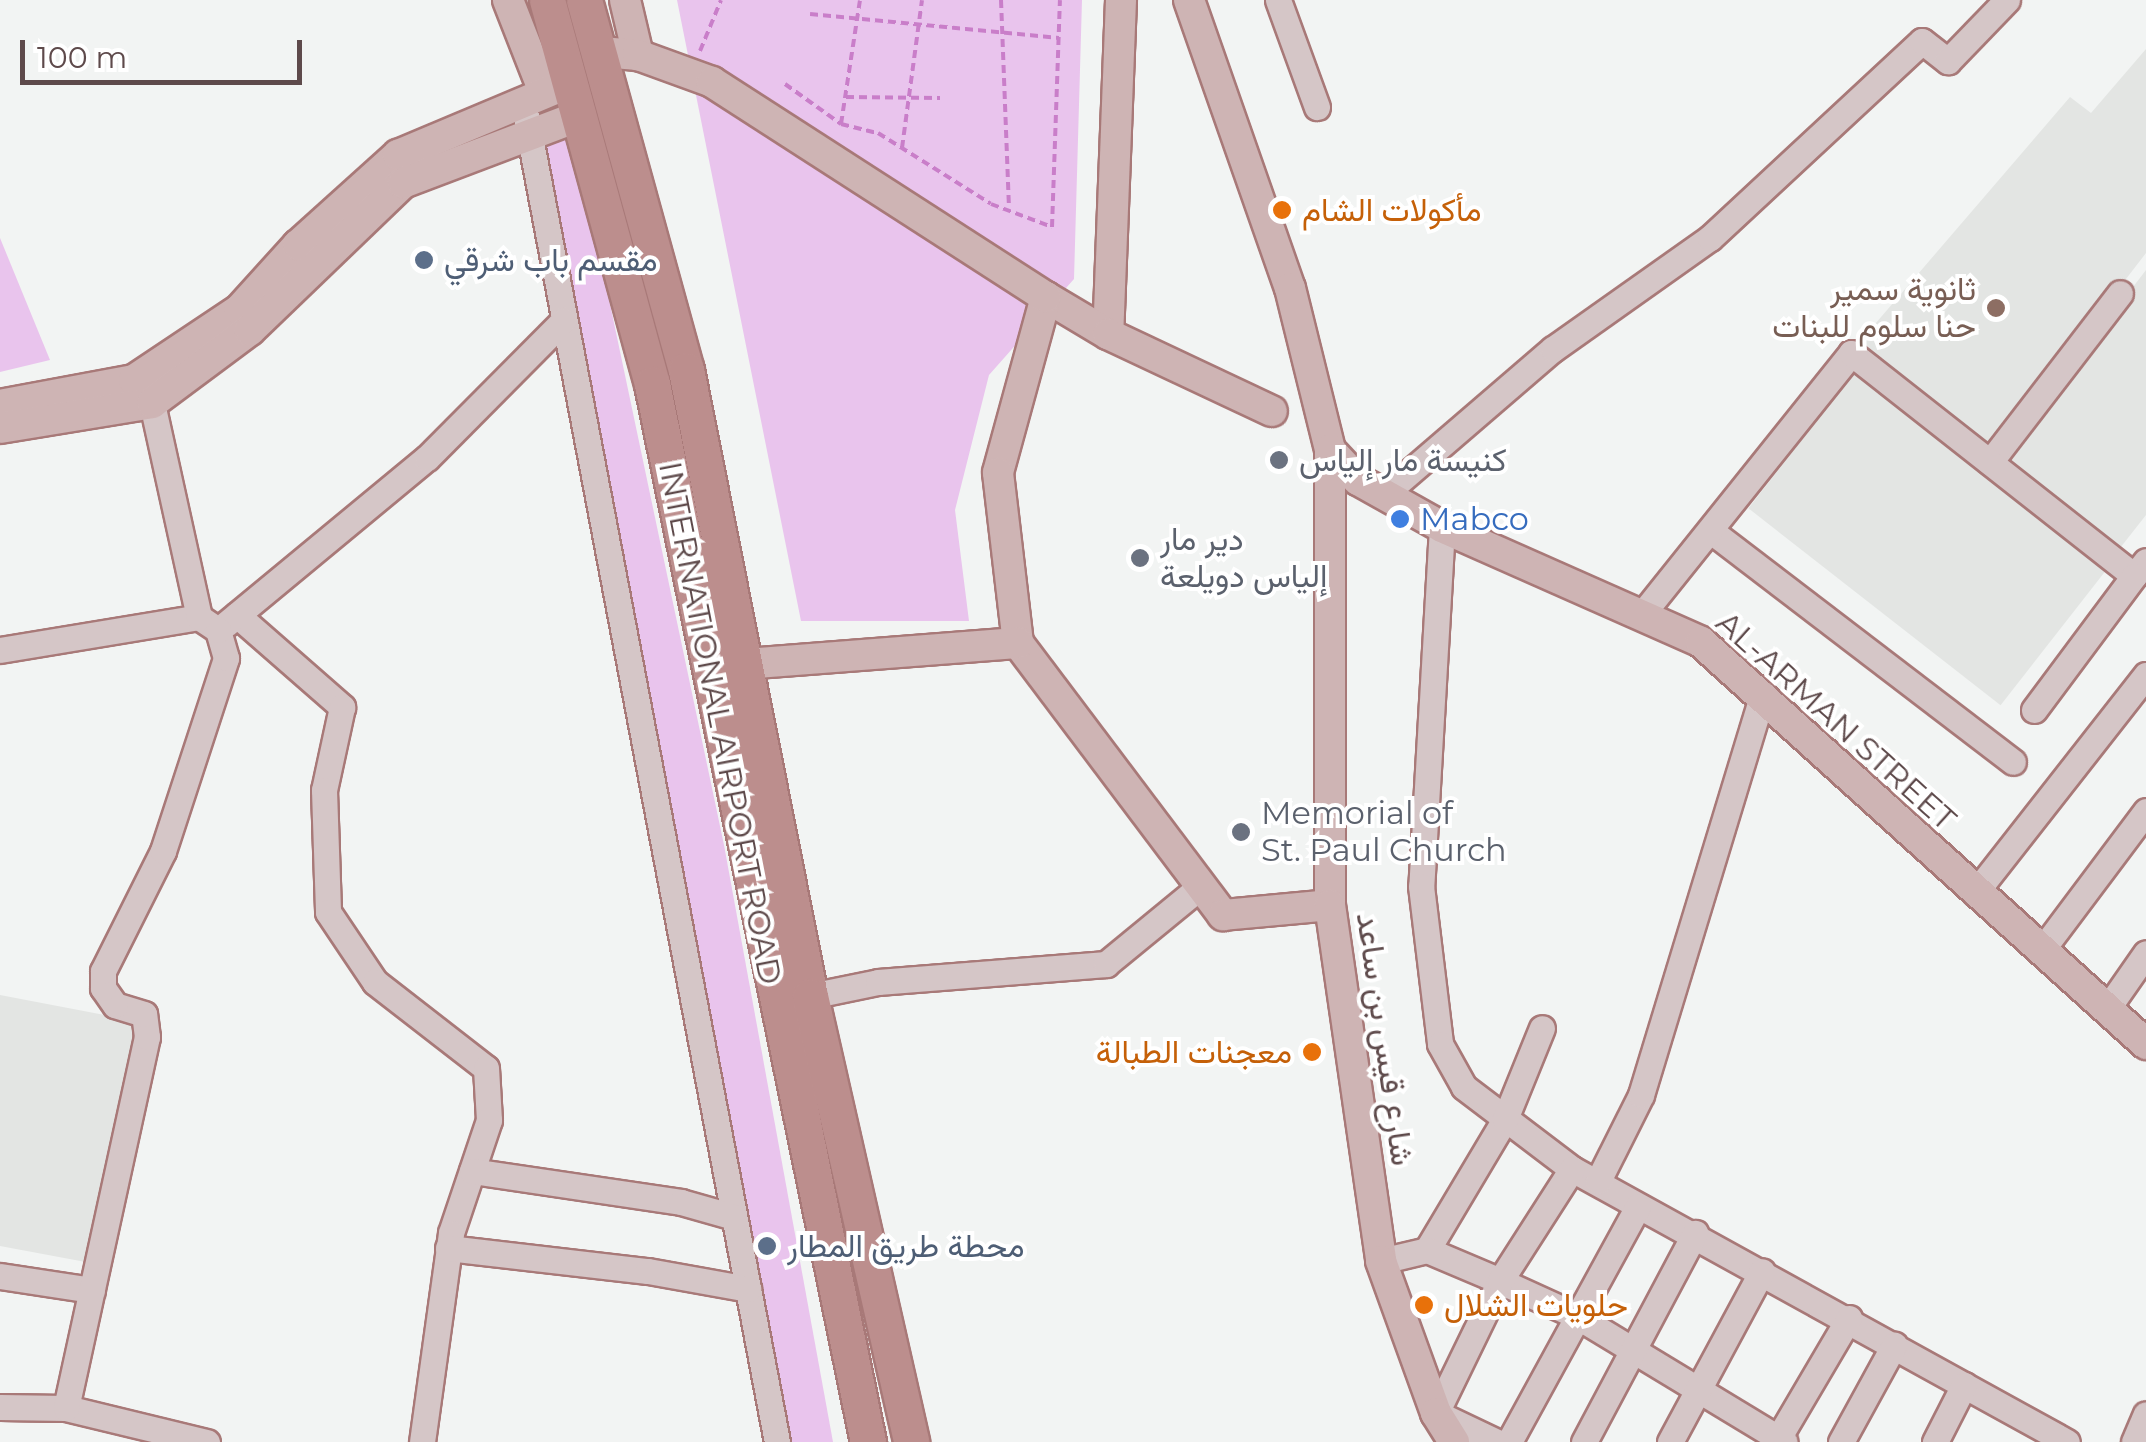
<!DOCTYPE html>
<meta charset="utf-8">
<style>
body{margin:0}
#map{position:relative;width:2146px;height:1442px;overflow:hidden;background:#f2f4f3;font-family:Montserrat,Vazirmatn,sans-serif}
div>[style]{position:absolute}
.education>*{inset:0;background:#e3e5e3;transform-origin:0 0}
.green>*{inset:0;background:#e9c4ed}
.path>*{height:4px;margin-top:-2px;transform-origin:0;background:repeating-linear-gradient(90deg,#c97ec9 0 8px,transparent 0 13px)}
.roads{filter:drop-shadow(2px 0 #a87978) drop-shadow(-2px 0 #a87978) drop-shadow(0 2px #a87978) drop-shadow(0 -2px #a87978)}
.minor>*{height:25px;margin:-12.5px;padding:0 12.5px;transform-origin:12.5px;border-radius:12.5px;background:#d5c6c7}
.major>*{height:30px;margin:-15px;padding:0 15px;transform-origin:15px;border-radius:15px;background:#ceb4b4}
.highway>*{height:35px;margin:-17.5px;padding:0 17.5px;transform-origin:17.5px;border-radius:17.5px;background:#bc8e8d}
.dots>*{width:28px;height:28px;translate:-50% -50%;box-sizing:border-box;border:5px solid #fff;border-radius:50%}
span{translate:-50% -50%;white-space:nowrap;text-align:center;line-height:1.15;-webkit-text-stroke:8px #fff;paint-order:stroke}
.food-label{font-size:32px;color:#c56008}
.left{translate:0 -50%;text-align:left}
.right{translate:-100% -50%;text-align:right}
.service-label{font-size:32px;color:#4e5e75}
.education-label{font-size:32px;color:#785e54}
.worship-label{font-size:32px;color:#5b616d}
.shop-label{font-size:32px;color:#366cbe}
.street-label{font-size:32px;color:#5e4a4b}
.scale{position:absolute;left:20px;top:40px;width:282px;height:45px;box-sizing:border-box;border:5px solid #5e4a4b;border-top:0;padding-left:12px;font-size:30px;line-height:35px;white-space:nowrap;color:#5e4a4b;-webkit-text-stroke:8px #fff;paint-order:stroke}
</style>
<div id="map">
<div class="education">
<div style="clip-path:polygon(2146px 49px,2146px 253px,1992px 453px,1857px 345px,2070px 97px,2091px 113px)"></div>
<div style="clip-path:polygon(2146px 270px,2146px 515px,2113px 557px,1997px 465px)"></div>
<div style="left:1858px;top:368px;width:320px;height:178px;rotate:38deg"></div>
<div style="clip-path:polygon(0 995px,136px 1021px,91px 1263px,0 1246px)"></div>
</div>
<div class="green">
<div style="clip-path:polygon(677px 0,1082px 0,1074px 279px,989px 375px,955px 510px,969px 621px,801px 621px)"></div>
<div style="clip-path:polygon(564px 124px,606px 285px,724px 845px,833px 1442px,777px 1442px,530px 137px)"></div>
<div style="clip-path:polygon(0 238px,50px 360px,0 372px)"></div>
</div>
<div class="path">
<div style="left:1001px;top:0;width:207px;rotate:87.8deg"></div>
<div style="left:810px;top:14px;width:250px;rotate:5.5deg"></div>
<div style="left:700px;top:51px;width:55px;rotate:-67.6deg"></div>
<div style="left:785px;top:84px;width:69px;rotate:35.5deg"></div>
<div style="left:841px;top:124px;width:38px;rotate:14deg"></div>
<div style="left:878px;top:133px;width:133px;rotate:32.1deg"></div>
<div style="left:991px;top:204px;width:65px;rotate:20.7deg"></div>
<div style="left:1052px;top:227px;width:227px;rotate:-88deg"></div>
<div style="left:846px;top:97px;width:94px;rotate:0.6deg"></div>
<div style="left:841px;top:124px;width:125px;rotate:-81.3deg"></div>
<div style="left:902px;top:148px;width:149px;rotate:-82.3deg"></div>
</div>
<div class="roads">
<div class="minor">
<div style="left:1278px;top:0;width:114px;rotate:70deg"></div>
<div style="left:526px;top:116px;width:1350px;rotate:79.28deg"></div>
<div style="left:1990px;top:462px;width:213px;rotate:-52.4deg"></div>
<div style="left:1383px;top:495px;width:224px;rotate:-40.7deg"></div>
<div style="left:1553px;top:349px;width:192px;rotate:-35.3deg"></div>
<div style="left:1710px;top:238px;width:289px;rotate:-42.9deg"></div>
<div style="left:1922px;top:41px;width:33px;rotate:38deg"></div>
<div style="left:1948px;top:61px;width:85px;rotate:-46deg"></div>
<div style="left:1442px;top:527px;width:360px;rotate:93.3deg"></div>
<div style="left:1421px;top:886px;width:159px;rotate:83.1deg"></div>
<div style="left:1440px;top:1044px;width:49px;rotate:60.8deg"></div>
<div style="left:1464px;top:1087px;width:136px;rotate:37.2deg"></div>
<div style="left:1572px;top:1169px;width:565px;rotate:28.88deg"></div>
<div style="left:1711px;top:531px;width:380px;rotate:37.4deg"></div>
<div style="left:1643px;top:613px;width:333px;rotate:-51.3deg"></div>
<div style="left:1851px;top:353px;width:360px;rotate:38.2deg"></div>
<div style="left:2134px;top:576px;width:19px;rotate:-51deg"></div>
<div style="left:237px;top:615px;width:140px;rotate:41.2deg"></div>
<div style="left:342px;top:707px;width:85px;rotate:102.2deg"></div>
<div style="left:324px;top:790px;width:122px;rotate:88.1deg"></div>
<div style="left:328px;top:912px;width:84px;rotate:56.1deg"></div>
<div style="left:375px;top:982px;width:140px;rotate:37.8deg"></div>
<div style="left:486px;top:1068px;width:52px;rotate:86.7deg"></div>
<div style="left:489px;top:1120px;width:119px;rotate:108.6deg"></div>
<div style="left:451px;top:1233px;width:211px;rotate:97.9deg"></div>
<div style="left:226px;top:624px;width:261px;rotate:-39.6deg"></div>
<div style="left:427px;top:458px;width:194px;rotate:-45.2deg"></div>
<div style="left:0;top:650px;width:202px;rotate:-9.4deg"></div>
<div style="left:2034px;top:710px;width:167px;rotate:-53.3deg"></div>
<div style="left:1975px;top:893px;width:277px;rotate:-51.9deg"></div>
<div style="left:2041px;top:951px;width:175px;rotate:-53.1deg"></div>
<div style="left:810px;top:996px;width:69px;rotate:-11.6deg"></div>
<div style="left:878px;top:982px;width:229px;rotate:-4.5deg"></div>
<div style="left:1106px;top:964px;width:123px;rotate:-39.4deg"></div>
<div style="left:2107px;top:1009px;width:68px;rotate:-55.1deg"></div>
<div style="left:472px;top:1171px;width:211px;rotate:8.4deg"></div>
<div style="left:681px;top:1202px;width:55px;rotate:15.8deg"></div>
<div style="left:1598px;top:1181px;width:96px;rotate:-63.4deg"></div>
<div style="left:1641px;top:1095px;width:419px;rotate:-73.1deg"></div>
<div style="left:448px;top:1248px;width:201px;rotate:6.6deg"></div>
<div style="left:648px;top:1271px;width:102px;rotate:10.2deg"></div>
<div style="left:1427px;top:1250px;width:152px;rotate:-59.2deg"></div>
<div style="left:1505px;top:1119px;width:98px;rotate:-67.9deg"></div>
<div style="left:1381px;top:1261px;width:47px;rotate:-13.4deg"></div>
<div style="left:1427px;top:1250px;width:79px;rotate:23deg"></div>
<div style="left:1500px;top:1281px;width:82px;rotate:24.4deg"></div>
<div style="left:1575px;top:1315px;width:245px;rotate:31.2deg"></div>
<div style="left:0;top:1276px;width:93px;rotate:8.7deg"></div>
<div style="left:0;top:1407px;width:66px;rotate:0.9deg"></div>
<div style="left:66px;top:1408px;width:145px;rotate:13.6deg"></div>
<div style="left:66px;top:1408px;width:380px;rotate:-77.7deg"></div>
<div style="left:147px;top:1037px;width:23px;rotate:-97deg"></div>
<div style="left:144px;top:1014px;width:30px;rotate:-163deg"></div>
<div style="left:115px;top:1005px;width:21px;rotate:-125deg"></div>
<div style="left:103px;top:988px;width:17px;rotate:-90deg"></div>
<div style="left:103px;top:971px;width:134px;rotate:-63.4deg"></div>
<div style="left:163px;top:851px;width:203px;rotate:-71.9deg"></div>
<div style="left:226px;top:658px;width:29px;rotate:-106deg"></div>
<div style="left:218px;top:630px;width:23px;rotate:-146deg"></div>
<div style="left:199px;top:617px;width:219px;rotate:-102.4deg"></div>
<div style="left:152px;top:403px;width:19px;rotate:-129deg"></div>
<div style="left:1497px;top:1442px;width:68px;rotate:-154.6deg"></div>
<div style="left:1436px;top:1413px;width:147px;rotate:-64.1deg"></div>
<div style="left:1500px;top:1281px;width:133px;rotate:-57.3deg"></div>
<div style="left:1509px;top:1442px;width:269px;rotate:-61.3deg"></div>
<div style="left:1584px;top:1442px;width:237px;rotate:-62deg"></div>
<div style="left:1670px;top:1442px;width:194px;rotate:-61.7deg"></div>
<div style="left:1776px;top:1442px;width:144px;rotate:-59.5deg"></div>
<div style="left:1841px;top:1442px;width:111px;rotate:-61.3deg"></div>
<div style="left:1935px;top:1442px;width:64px;rotate:-63deg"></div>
<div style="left:2134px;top:1442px;width:30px;rotate:-67deg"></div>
</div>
<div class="major">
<div style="left:508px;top:0;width:99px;rotate:68.6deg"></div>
<div style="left:625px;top:0;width:57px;rotate:76.7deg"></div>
<div style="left:1121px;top:0;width:334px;rotate:92.2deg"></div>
<div style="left:1108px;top:334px;width:72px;rotate:-149.2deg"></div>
<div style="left:1046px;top:297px;width:182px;rotate:105.3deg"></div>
<div style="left:998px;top:473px;width:171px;rotate:83.3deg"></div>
<div style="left:1018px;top:643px;width:341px;rotate:53deg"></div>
<div style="left:1223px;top:915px;width:107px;rotate:-5.3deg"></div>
<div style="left:1189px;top:0;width:305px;rotate:70.7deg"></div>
<div style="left:1290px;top:288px;width:167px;rotate:76.1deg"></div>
<div style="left:1330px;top:450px;width:41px;rotate:47deg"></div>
<div style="left:1358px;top:480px;width:96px;rotate:29.2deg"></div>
<div style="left:1442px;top:527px;width:283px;rotate:23.9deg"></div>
<div style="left:1701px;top:642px;width:600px;rotate:42.09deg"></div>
<div style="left:602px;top:52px;width:36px;rotate:5deg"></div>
<div style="left:638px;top:55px;width:79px;rotate:20deg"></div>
<div style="left:712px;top:82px;width:397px;rotate:32.8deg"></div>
<div style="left:1108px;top:334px;width:181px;rotate:25.2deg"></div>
<div style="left:0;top:405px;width:136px;rotate:-10.6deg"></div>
<div style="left:134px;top:380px;width:126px;rotate:-33.7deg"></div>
<div style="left:239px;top:310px;width:88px;rotate:-47.8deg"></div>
<div style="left:298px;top:245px;width:135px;rotate:-42deg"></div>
<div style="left:398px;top:155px;width:183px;rotate:-22.8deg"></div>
<div style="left:0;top:428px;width:154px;rotate:-9.3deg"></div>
<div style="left:152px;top:403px;width:122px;rotate:-36.7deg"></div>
<div style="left:250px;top:330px;width:212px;rotate:-43.9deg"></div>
<div style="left:403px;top:183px;width:186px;rotate:-20.8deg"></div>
<div style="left:1330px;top:450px;width:455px;rotate:90deg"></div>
<div style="left:1330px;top:905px;width:360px;rotate:81.8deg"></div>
<div style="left:1381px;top:1261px;width:162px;rotate:70.1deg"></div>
<div style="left:1436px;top:1413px;width:34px;rotate:58deg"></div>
<div style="left:745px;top:664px;width:274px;rotate:-4.4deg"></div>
</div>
<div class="highway">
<div style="left:547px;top:0;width:398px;rotate:74.7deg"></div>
<div style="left:652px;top:384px;width:1080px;rotate:78.46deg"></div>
<div style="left:584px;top:0;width:384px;rotate:74.6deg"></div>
<div style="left:686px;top:370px;width:638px;rotate:78.8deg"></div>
<div style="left:810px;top:996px;width:457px;rotate:77.2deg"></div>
</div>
</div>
<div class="dots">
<div style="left:1282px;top:210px;background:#e8710a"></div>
<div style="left:424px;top:260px;background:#5c6f8a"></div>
<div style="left:1996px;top:308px;background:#8d6e63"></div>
<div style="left:1279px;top:460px;background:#6b7280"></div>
<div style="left:1400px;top:519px;background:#3f7fe0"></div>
<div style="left:1140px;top:558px;background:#6b7280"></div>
<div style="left:1241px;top:832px;background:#6b7280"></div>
<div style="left:1312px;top:1052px;background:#e8710a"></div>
<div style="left:767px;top:1246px;background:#5c6f8a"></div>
<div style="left:1424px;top:1305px;background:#e8710a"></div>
</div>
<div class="food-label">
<span class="left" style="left:1302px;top:210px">مأكولات الشام</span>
<span class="right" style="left:1292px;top:1052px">معجنات الطبالة</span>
<span class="left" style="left:1444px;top:1305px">حلويات الشلال</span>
</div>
<div class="service-label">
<span class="left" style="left:444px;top:260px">مقسم باب شرقي</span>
<span class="left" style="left:787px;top:1246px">محطة طريق المطار</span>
</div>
<div class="education-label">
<span class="right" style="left:1976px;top:308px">ثانوية سمير<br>حنا سلوم للبنات</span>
</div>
<div class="worship-label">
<span class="left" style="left:1299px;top:460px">كنيسة مار إلياس</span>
<span class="left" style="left:1160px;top:558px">دير مار<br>إلياس دويلعة</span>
<span class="left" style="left:1261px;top:832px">Memorial of<br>St. Paul Church</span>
</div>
<div class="shop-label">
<span class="left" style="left:1420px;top:519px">Mabco</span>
</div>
<div class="street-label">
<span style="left:1836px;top:721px;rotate:42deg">AL-ARMAN STREET</span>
<span style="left:720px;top:723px;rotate:79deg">INTERNATIONAL AIRPORT ROAD</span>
<span style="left:1385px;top:1039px;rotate:82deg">شارع قيس بن ساعد</span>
</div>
<div class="scale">100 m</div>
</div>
